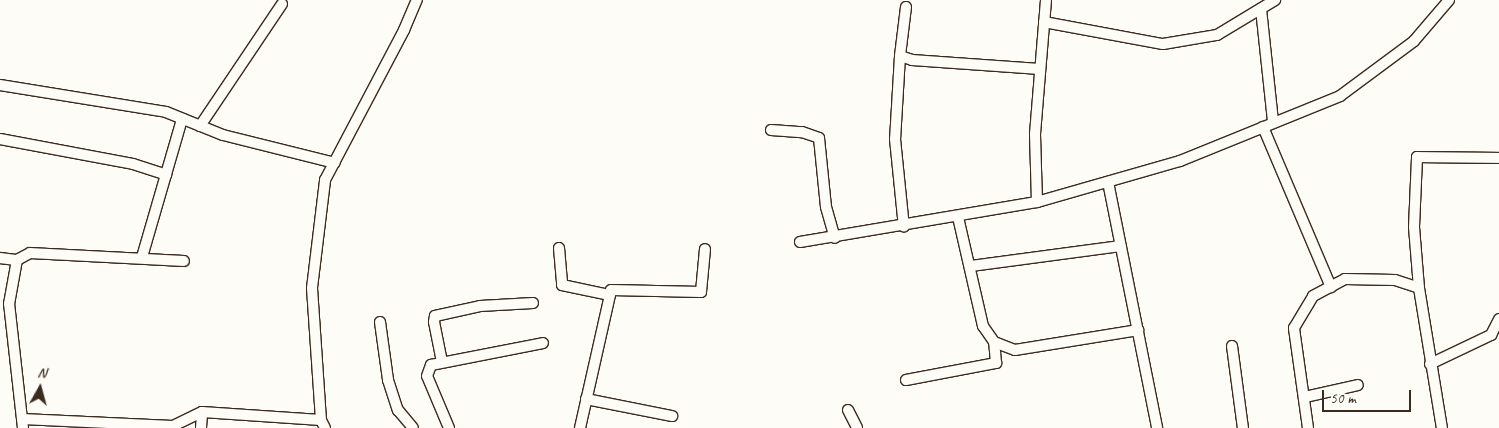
<!DOCTYPE html>
<style>
body{margin:0}
#map{position:relative;width:1499px;height:428px;overflow:hidden;background:#fdfcf7;font-family:Caveat,sans-serif}
div>[style]{position:absolute}
.roads{filter:drop-shadow(1px 0 #3b2a1e) drop-shadow(-1px 0 #3b2a1e) drop-shadow(0 1px #3b2a1e) drop-shadow(0 -1px #3b2a1e)}
.minor>*{height:10px;margin:-5px;padding:0 5px;transform-origin:5px;border-radius:5px;background:#fdfcf7}
span{translate:-50% -50%;white-space:nowrap;text-align:center;line-height:1.15;-webkit-text-stroke:5px #fdfcf7;paint-order:stroke}
.north{position:absolute;left:15px;top:363px;width:50px;height:50px;-webkit-text-stroke:4px #fdfcf7;paint-order:stroke;rotate:7deg;font-size:14px;font-weight:700;line-height:20px;text-align:center;color:#3b2a1e}
.north::after{content:'';display:block;margin:auto;width:18px;height:22px;background:#3b2a1e;clip-path:polygon(50% 0,100% 100%,50% 72%,0 100%)}
.scale{position:absolute;left:1322px;top:390px;width:89px;height:22px;box-sizing:border-box;border:2px solid #3b2a1e;border-top:0;padding-left:6px;font-size:15px;line-height:18px;white-space:nowrap;color:#3b2a1e;-webkit-text-stroke:4px #fdfcf7;paint-order:stroke}
</style>
<div id="map">
<div class="roads">
<div class="minor">
<div style="left:906px;top:7px;width:49px;rotate:97deg"></div>
<div style="left:900px;top:56px;width:13px;rotate:18deg"></div>
<div style="left:912px;top:60px;width:128px;rotate:4deg"></div>
<div style="left:1261px;top:9px;width:114px;rotate:83.9deg"></div>
<div style="left:1044px;top:22px;width:121px;rotate:10.5deg"></div>
<div style="left:1163px;top:44px;width:55px;rotate:-9.5deg"></div>
<div style="left:1217px;top:35px;width:68px;rotate:-31.1deg"></div>
<div style="left:900px;top:56px;width:83px;rotate:93.4deg"></div>
<div style="left:895px;top:139px;width:88px;rotate:84.2deg"></div>
<div style="left:0;top:85px;width:168px;rotate:9.2deg"></div>
<div style="left:166px;top:112px;width:61px;rotate:22deg"></div>
<div style="left:223px;top:135px;width:115px;rotate:14deg"></div>
<div style="left:200px;top:126px;width:147px;rotate:-56.1deg"></div>
<div style="left:1263px;top:127px;width:174px;rotate:67deg"></div>
<div style="left:771px;top:130px;width:31px;rotate:4deg"></div>
<div style="left:802px;top:132px;width:18px;rotate:19deg"></div>
<div style="left:819px;top:138px;width:69px;rotate:84.2deg"></div>
<div style="left:826px;top:207px;width:32px;rotate:74deg"></div>
<div style="left:0;top:139px;width:135px;rotate:10.6deg"></div>
<div style="left:133px;top:164px;width:35px;rotate:18deg"></div>
<div style="left:1108px;top:182px;width:251px;rotate:78.7deg"></div>
<div style="left:1037px;top:202px;width:68px;rotate:-91.7deg"></div>
<div style="left:1035px;top:134px;width:134px;rotate:-85.3deg"></div>
<div style="left:958px;top:217px;width:112px;rotate:77.1deg"></div>
<div style="left:983px;top:326px;width:19px;rotate:55deg"></div>
<div style="left:994px;top:342px;width:22px;rotate:21deg"></div>
<div style="left:1015px;top:350px;width:125px;rotate:-9.2deg"></div>
<div style="left:800px;top:242px;width:240px;rotate:-9.6deg"></div>
<div style="left:1037px;top:202px;width:149px;rotate:-16deg"></div>
<div style="left:1180px;top:161px;width:173px;rotate:-22.1deg"></div>
<div style="left:1340px;top:96px;width:92px;rotate:-36.6deg"></div>
<div style="left:1414px;top:41px;width:54px;rotate:-49.5deg"></div>
<div style="left:559px;top:248px;width:37px;rotate:85deg"></div>
<div style="left:562px;top:285px;width:49px;rotate:11.8deg"></div>
<div style="left:142px;top:257px;width:144px;rotate:-73.8deg"></div>
<div style="left:0;top:258px;width:17px;rotate:7deg"></div>
<div style="left:971px;top:266px;width:151px;rotate:-7.6deg"></div>
<div style="left:1419px;top:288px;width:61px;rotate:-94.7deg"></div>
<div style="left:1414px;top:227px;width:70px;rotate:-87.5deg"></div>
<div style="left:1417px;top:157px;width:82px;rotate:0.7deg"></div>
<div style="left:380px;top:322px;width:59px;rotate:82.1deg"></div>
<div style="left:388px;top:380px;width:32px;rotate:72deg"></div>
<div style="left:398px;top:410px;width:23px;rotate:50deg"></div>
<div style="left:1232px;top:346px;width:83px;rotate:82.4deg"></div>
<div style="left:442px;top:362px;width:41px;rotate:-101.3deg"></div>
<div style="left:434px;top:322px;width:6px;rotate:-81deg"></div>
<div style="left:435px;top:316px;width:46px;rotate:-12.5deg"></div>
<div style="left:480px;top:306px;width:53px;rotate:-3.2deg"></div>
<div style="left:1430px;top:364px;width:68px;rotate:-25.4deg"></div>
<div style="left:1491px;top:335px;width:18px;rotate:-63deg"></div>
<div style="left:906px;top:380px;width:92px;rotate:-10.7deg"></div>
<div style="left:996px;top:363px;width:21px;rotate:-95deg"></div>
<div style="left:1305px;top:397px;width:54px;rotate:-12.8deg"></div>
<div style="left:586px;top:399px;width:88px;rotate:11.2deg"></div>
<div style="left:848px;top:410px;width:20px;rotate:63deg"></div>
<div style="left:22px;top:419px;width:151px;rotate:2.7deg"></div>
<div style="left:173px;top:426px;width:32px;rotate:-26deg"></div>
<div style="left:202px;top:412px;width:119px;rotate:3.8deg"></div>
<div style="left:23px;top:428px;width:125px;rotate:-96.4deg"></div>
<div style="left:9px;top:304px;width:45px;rotate:-79.7deg"></div>
<div style="left:17px;top:260px;width:15px;rotate:-28deg"></div>
<div style="left:30px;top:253px;width:154px;rotate:3deg"></div>
<div style="left:201px;top:428px;width:16px;rotate:-86deg"></div>
<div style="left:325px;top:428px;width:9px;rotate:-117deg"></div>
<div style="left:321px;top:420px;width:132px;rotate:-93.9deg"></div>
<div style="left:312px;top:288px;width:109px;rotate:-83.1deg"></div>
<div style="left:325px;top:180px;width:170px;rotate:-62.2deg"></div>
<div style="left:404px;top:30px;width:33px;rotate:-67deg"></div>
<div style="left:449px;top:428px;width:56px;rotate:-112.9deg"></div>
<div style="left:427px;top:376px;width:12px;rotate:-70deg"></div>
<div style="left:431px;top:365px;width:114px;rotate:-11.1deg"></div>
<div style="left:580px;top:428px;width:141px;rotate:-77.3deg"></div>
<div style="left:611px;top:290px;width:90px;rotate:1.3deg"></div>
<div style="left:701px;top:292px;width:43px;rotate:-84.7deg"></div>
<div style="left:1308px;top:428px;width:101px;rotate:-98deg"></div>
<div style="left:1294px;top:328px;width:37px;rotate:-59deg"></div>
<div style="left:1313px;top:296px;width:36px;rotate:-28deg"></div>
<div style="left:1345px;top:279px;width:50px;rotate:1.1deg"></div>
<div style="left:1395px;top:280px;width:25px;rotate:18deg"></div>
<div style="left:1419px;top:288px;width:142px;rotate:80.7deg"></div>
</div>
</div>
<div class="north">N</div>
<div class="scale">50 m</div>
</div>
